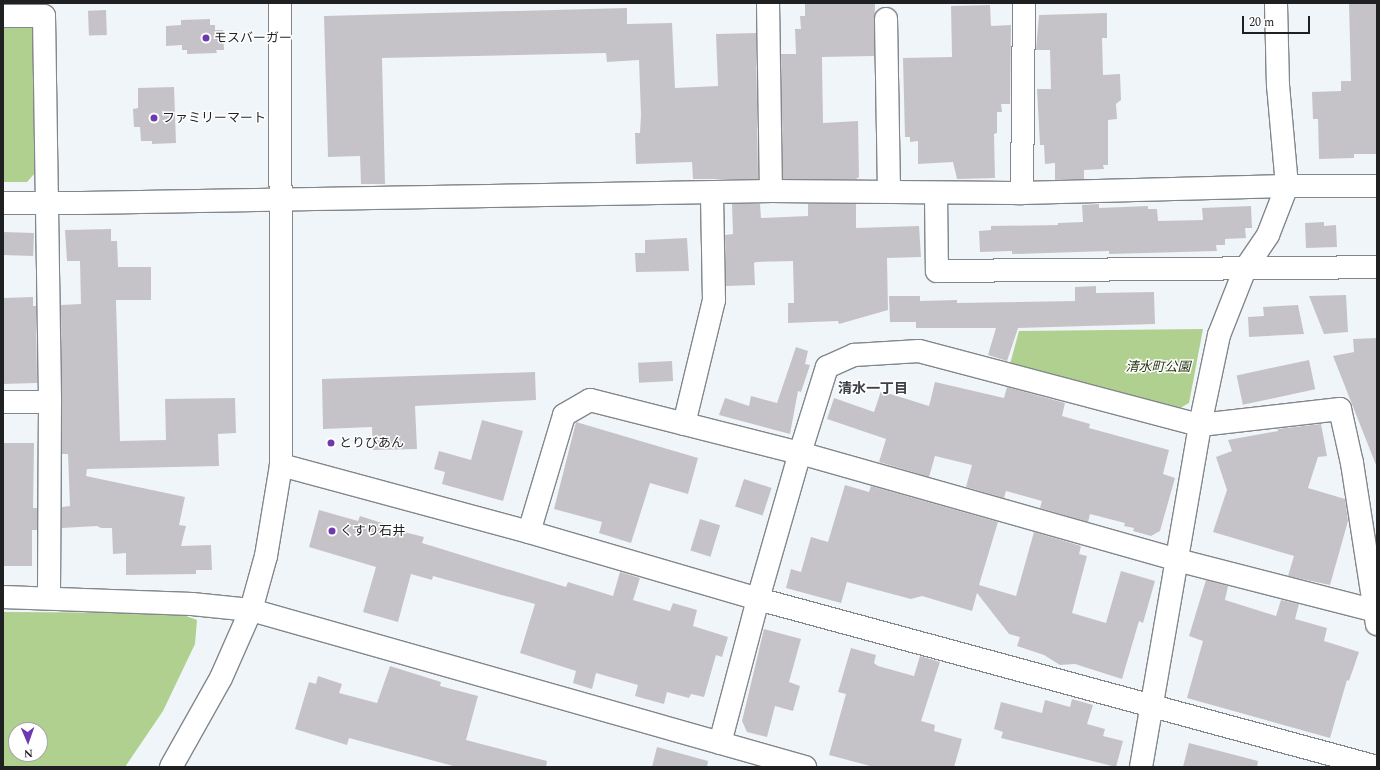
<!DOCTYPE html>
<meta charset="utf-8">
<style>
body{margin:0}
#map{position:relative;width:1380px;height:770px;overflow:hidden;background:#f0f5f9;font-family:Spectral,"Noto Sans JP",serif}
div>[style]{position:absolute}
.green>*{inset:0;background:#b0d08f}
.building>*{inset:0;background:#c6c3c8;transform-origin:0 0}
.roads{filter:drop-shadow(1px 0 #83878b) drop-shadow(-1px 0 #83878b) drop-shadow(0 1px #83878b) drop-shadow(0 -1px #83878b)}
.minor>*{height:22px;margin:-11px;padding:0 11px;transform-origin:11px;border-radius:11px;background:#fff}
.dots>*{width:11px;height:11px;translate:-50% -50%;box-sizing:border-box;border:2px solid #fff;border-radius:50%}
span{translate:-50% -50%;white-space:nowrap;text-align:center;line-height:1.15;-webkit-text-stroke:3px #fff;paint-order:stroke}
.poi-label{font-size:13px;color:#1f2022}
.left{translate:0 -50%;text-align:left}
.park-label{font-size:13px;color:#253511;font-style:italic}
.neighbourhood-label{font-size:14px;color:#3d4044;font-weight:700}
.frame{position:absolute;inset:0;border:4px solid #1f2022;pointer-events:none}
.north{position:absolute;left:8px;top:722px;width:40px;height:40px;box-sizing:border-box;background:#fff;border:1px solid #a5a6a7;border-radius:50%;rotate:178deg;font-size:11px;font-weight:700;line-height:16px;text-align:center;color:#1f2022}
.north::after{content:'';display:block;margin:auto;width:14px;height:18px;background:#6e39b0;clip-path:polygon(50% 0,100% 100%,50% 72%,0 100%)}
.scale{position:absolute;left:1242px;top:16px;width:68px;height:18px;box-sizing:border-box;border:2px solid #1f2022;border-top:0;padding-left:5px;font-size:12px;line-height:14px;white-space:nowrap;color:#1f2022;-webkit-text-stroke:3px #fff;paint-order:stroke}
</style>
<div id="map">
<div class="green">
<div style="clip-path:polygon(3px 26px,33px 27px,35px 173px,27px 182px,3px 182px)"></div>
<div style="clip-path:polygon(1203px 329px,1189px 403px,1175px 411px,1010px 364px,1019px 331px)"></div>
<div style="clip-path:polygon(evenodd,3px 612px,178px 613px,197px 620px,195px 644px,163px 711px,125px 767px,3px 767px,3px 612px,16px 730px,40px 730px,40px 754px,16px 754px,16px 730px)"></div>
</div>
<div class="building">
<div style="clip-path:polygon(805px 3px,875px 3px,874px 56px,822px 57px,822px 61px,823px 123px,858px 121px,859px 177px,856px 179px,783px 179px,781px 54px,796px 54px,795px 29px,801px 29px,800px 16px,805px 16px)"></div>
<div style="clip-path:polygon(1349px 3px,1377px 3px,1377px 154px,1354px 154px,1354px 158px,1319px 159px,1318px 119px,1313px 119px,1312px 92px,1341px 91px,1341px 81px,1351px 81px)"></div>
<div style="clip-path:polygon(990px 5px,991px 26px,1011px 25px,1010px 104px,1001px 104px,1002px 112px,997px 112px,997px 133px,994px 134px,995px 178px,957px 179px,953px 162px,918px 164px,918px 141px,910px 142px,910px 137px,905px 137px,903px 58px,952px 57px,951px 6px)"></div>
<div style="clip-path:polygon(627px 8px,627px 24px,672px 23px,675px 88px,718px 86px,716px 34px,756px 33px,758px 179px,693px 179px,692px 162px,636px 164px,635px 133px,640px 133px,641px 115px,639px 60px,607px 62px,606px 53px,382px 58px,385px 184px,361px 184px,360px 156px,328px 157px,324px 16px)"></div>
<div style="left:106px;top:10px;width:25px;height:18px;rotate:88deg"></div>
<div style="clip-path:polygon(1107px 13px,1107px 38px,1102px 38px,1103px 75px,1120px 74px,1121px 100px,1116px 104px,1117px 119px,1108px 120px,1108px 165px,1103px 165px,1104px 169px,1084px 170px,1084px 179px,1055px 180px,1055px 163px,1045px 164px,1044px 145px,1040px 145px,1037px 89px,1051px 89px,1050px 50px,1036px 50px,1039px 15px)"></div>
<div style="clip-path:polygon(210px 19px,210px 25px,215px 25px,215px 30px,223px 30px,224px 50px,216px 50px,217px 53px,187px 54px,187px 50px,182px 50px,182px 45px,166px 46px,166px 26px,181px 25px,181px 20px)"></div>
<div style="clip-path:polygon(174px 87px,176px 143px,152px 144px,152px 141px,141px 141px,140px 127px,134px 127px,133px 109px,138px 108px,138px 88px)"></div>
<div style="clip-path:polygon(732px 204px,760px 204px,761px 218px,808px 216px,808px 204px,856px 204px,856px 228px,919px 226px,921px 257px,887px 258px,888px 310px,839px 324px,838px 321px,788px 323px,788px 303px,794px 303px,793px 261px,756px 262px,754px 263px,755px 285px,726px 286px,725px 235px,733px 234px)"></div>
<div style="clip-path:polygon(1099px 204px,1099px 208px,1148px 206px,1148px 209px,1157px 209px,1158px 221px,1203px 220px,1202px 208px,1251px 206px,1252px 228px,1245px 228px,1246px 238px,1225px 239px,1225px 245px,1216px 245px,1217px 251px,1109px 254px,1109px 251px,1012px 254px,1012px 251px,980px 252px,979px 231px,991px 230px,991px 226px,1058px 225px,1058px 223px,1083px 222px,1082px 205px)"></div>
<div style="clip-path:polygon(1324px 222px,1324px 226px,1336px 225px,1337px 247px,1306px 248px,1305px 223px)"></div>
<div style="clip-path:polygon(111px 229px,111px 241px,117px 241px,118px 267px,151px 267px,151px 300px,116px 300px,120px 441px,166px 440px,165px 399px,235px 398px,236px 433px,218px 434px,219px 466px,87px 469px,86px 476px,185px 497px,179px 525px,186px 526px,181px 546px,211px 545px,212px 570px,196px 570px,196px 574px,126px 575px,126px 553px,113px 554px,112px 528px,101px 528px,97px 526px,62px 528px,62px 507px,70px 506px,68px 454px,62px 454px,61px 305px,81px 304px,80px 261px,67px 261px,65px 230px)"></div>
<div style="left:3px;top:232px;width:31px;height:23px;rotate:2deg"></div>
<div style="clip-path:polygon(687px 238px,689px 271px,636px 272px,635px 253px,645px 253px,645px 240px)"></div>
<div style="clip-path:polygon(1096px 286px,1096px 293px,1154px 292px,1155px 324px,1018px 328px,1007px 361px,988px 355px,996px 328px,916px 328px,916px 322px,890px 322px,889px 296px,920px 296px,920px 301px,957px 300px,957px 303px,1075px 301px,1075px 287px)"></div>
<div style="clip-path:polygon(1346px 295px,1348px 332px,1324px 334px,1309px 296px)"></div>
<div style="clip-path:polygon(33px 297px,33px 306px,36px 306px,37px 383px,3px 384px,3px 298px)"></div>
<div style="clip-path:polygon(1298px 305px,1304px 334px,1249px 337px,1248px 317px,1264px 316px,1263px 307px)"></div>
<div style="clip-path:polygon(1376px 338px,1377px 376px,1376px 465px,1333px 356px,1354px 352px,1353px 339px)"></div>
<div style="clip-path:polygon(796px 347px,808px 351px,805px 364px,810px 365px,801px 392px,798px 391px,790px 434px,719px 415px,725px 398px,749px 406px,751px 396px,777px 403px)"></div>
<div style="left:1309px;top:360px;width:30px;height:74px;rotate:78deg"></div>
<div style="left:672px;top:361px;width:20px;height:34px;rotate:87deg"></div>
<div style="clip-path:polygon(535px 372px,536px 400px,415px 406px,417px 449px,373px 450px,372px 427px,323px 429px,322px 379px)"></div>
<div style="clip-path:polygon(935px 382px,1004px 398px,1007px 387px,1065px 403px,1062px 416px,1090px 424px,1089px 428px,1169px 450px,1163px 474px,1175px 478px,1160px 531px,1151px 536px,1133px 531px,1134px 528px,1124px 526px,1125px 523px,1090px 514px,1088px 522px,1040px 508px,1042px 501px,1006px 491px,1004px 498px,966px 487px,972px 465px,935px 456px,929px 477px,879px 462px,886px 439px,827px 419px,834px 398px,874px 412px,881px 391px,929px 406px)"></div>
<div style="clip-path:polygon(482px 420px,523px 431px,503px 501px,442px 484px,445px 472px,434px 469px,439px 451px,471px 460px)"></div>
<div style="clip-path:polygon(576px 422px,698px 458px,688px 494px,650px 483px,631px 543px,599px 533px,602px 522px,554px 509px)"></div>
<div style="clip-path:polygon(1321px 424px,1327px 456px,1318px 457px,1308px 488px,1345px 499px,1348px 521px,1330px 585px,1288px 576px,1294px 556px,1213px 532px,1227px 490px,1216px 457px,1232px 451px,1228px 440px,1278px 431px,1278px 429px)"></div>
<div style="clip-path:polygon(3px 443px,34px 443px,33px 508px,37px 508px,37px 530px,32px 530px,32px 566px,3px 566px)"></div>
<div style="left:744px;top:479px;width:29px;height:29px;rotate:18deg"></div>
<div style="clip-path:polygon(845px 485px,869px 492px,871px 486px,998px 522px,979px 585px,1016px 596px,1034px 532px,1081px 546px,1079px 554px,1087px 556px,1072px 613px,1106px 623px,1121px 571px,1155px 581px,1143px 623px,1139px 621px,1122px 679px,1075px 664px,1060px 665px,1044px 655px,1017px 646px,1020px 637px,1009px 634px,977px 593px,972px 611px,922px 596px,911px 599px,847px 582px,841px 603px,786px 588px,791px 569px,801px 572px,811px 537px,828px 542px)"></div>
<div style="clip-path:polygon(319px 510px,358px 521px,360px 516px,385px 524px,384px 527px,424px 537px,422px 543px,566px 587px,568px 582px,613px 596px,620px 572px,640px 578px,633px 600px,670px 611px,673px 603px,697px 610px,693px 626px,728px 637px,722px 657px,716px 655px,704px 697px,691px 694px,689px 698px,667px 692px,664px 704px,635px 696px,638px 685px,596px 673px,592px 689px,573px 683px,576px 671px,520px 653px,535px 604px,433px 576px,432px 580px,411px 574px,398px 622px,363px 612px,376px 567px,309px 547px)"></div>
<div style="left:700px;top:519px;width:21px;height:33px;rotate:17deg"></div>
<div style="clip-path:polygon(1206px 580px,1228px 586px,1225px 600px,1276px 616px,1281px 600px,1299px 604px,1295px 619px,1327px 628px,1324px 641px,1359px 652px,1349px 681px,1347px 680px,1330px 738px,1187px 698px,1203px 641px,1189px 636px)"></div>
<div style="clip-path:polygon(764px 629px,801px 639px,789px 682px,800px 686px,793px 711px,775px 706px,767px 737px,747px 732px,742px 721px)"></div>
<div style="clip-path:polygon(851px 648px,876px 655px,874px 663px,878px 666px,914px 676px,920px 656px,940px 662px,921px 721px,935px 725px,934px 731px,962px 739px,954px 767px,874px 767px,829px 755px,846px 694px,838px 692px)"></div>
<div style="clip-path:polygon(390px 666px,441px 682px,440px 686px,478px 696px,466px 740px,547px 761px,546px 767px,457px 767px,349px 738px,347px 745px,295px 729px,309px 682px,316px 684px,318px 676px,342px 684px,339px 693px,377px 703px)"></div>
<div style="clip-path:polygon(1072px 699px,1093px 705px,1087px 724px,1105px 729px,1103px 736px,1123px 741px,1116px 767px,1001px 738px,1003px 732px,994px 729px,1001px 702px,1042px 713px,1045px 700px,1070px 707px)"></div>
<div style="clip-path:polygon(1189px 743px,1258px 761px,1257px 767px,1183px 767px)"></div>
<div style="clip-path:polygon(657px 747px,708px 761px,707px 767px,652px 767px)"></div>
</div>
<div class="roads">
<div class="minor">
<div style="left:768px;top:3px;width:188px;rotate:89.1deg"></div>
<div style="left:3px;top:16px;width:41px"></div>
<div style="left:44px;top:16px;width:386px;rotate:89.1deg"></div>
<div style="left:50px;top:402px;width:196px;rotate:90.3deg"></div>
<div style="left:886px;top:19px;width:172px;rotate:89deg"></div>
<div style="left:1022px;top:193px;width:190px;rotate:-89.4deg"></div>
<div style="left:936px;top:194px;width:77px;rotate:89.3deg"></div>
<div style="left:937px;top:271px;width:440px;rotate:-0.5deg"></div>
<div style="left:3px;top:203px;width:79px"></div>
<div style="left:82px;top:203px;width:689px;rotate:-1deg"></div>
<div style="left:771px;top:191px;width:251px;rotate:0.5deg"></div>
<div style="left:1022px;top:193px;width:265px;rotate:-1.5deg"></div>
<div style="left:1287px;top:186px;width:90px"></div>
<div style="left:3px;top:402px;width:47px"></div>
<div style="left:684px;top:424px;width:128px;rotate:-76.4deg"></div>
<div style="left:714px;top:300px;width:107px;rotate:-91.1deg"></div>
<div style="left:281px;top:465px;width:257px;rotate:15.1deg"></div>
<div style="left:529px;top:532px;width:239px;rotate:16.3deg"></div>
<div style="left:758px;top:599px;width:641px;rotate:15.18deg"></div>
<div style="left:529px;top:532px;width:122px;rotate:-73.3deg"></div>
<div style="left:564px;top:415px;width:30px;rotate:-30deg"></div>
<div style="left:590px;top:400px;width:217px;rotate:14.2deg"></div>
<div style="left:800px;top:453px;width:90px;rotate:-72.6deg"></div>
<div style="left:827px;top:367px;width:30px;rotate:-24deg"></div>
<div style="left:854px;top:355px;width:65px;rotate:-3.5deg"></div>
<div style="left:919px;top:351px;width:291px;rotate:14.8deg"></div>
<div style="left:1200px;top:425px;width:141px;rotate:-6.5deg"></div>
<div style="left:1340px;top:409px;width:55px;rotate:77.5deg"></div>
<div style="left:1352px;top:463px;width:163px;rotate:81.2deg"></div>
<div style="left:3px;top:597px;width:189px;rotate:2.1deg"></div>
<div style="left:192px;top:604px;width:59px;rotate:5.8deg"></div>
<div style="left:251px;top:610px;width:576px;rotate:15.82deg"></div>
<div style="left:720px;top:743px;width:149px;rotate:-75.2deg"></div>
<div style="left:758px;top:599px;width:152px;rotate:-74deg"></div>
<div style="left:800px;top:453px;width:392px;rotate:15.8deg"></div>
<div style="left:1177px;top:560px;width:204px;rotate:14.4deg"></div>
<div style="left:171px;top:767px;width:102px;rotate:-60.7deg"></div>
<div style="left:221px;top:678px;width:74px;rotate:-66.2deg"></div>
<div style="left:251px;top:610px;width:56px;rotate:-74.5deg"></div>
<div style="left:266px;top:556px;width:92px;rotate:-80.6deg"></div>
<div style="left:281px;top:465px;width:462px;rotate:-90.1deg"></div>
<div style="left:1141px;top:767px;width:347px;rotate:-80.2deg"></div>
<div style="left:1200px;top:425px;width:92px;rotate:-78.1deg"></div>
<div style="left:1219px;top:335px;width:71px;rotate:-68.5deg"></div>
<div style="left:1245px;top:269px;width:41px;rotate:-55.9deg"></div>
<div style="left:1268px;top:235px;width:53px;rotate:-68.8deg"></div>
<div style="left:1287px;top:186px;width:100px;rotate:-95.1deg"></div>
<div style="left:1278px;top:86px;width:83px;rotate:-91.4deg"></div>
</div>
</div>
<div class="dots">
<div style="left:206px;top:38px;background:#6e39b0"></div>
<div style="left:154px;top:118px;background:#6e39b0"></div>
<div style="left:331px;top:443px;background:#6e39b0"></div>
<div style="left:332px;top:531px;background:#6e39b0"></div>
</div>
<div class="poi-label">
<span class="left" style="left:214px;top:38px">モスバーガー</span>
<span class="left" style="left:162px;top:118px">ファミリーマート</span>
<span class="left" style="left:339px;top:443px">とりびあん</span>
<span class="left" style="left:340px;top:531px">くすり石井</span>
</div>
<div class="park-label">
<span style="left:1158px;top:367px">清水町公園</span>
</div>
<div class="neighbourhood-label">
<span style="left:873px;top:389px">清水一丁目</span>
</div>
<div class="frame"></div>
<div class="north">N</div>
<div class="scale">20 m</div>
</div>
